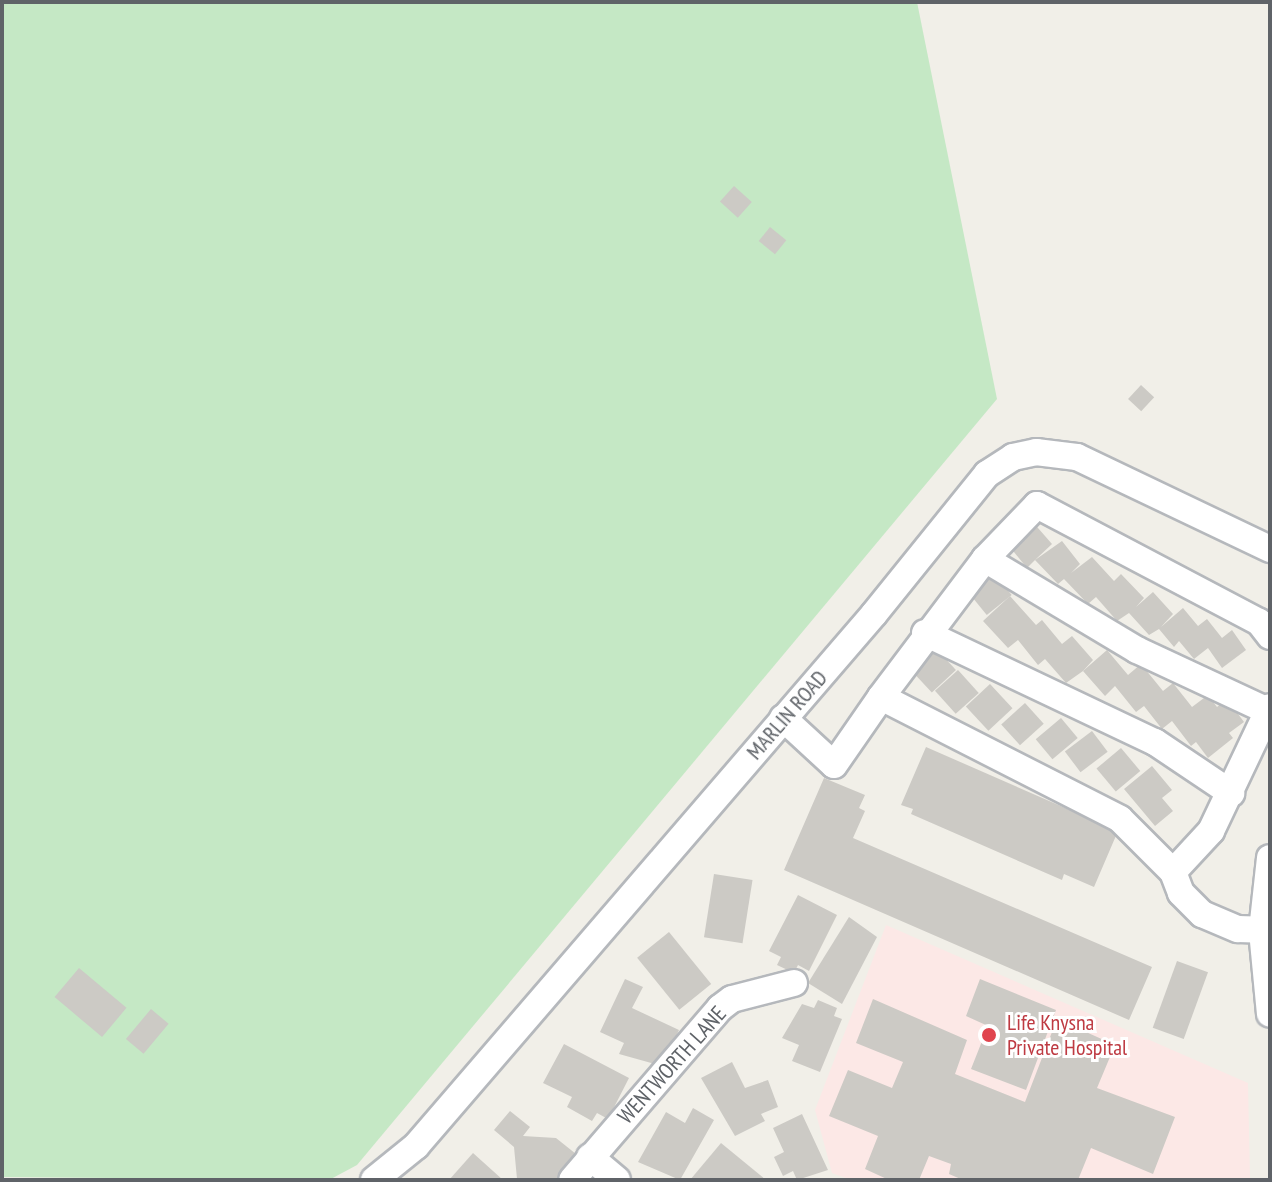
<!DOCTYPE html>
<style>
body{margin:0}
#map{position:relative;width:1272px;height:1182px;overflow:hidden;background:#f1efe8;font-family:"PT Sans Narrow",sans-serif}
div>[style]{position:absolute}
.medical>*{inset:0;background:#fce8e6}
.green>*{inset:0;background:#c5e8c5}
.building>*{inset:0;background:#cccac5;transform-origin:0 0}
.roads{filter:drop-shadow(2px 0 #b5b8bc) drop-shadow(-2px 0 #b5b8bc) drop-shadow(0 2px #b5b8bc) drop-shadow(0 -2px #b5b8bc)}
.minor>*{height:26px;margin:-13px;padding:0 13px;transform-origin:13px;border-radius:13px;background:#fff}
.dots>*{width:22px;height:22px;translate:-50% -50%;box-sizing:border-box;border:4px solid #fff;border-radius:50%}
span{translate:-50% -50%;white-space:nowrap;text-align:center;line-height:1.15;-webkit-text-stroke:6px #fff;paint-order:stroke}
.street-label{font-size:22px;color:#5f6368}
.health-label{font-size:22px;color:#be3a42}
.left{translate:0 -50%;text-align:left}
.frame{position:absolute;inset:0;border:4px solid #5f6368;pointer-events:none}
</style>
<div id="map">
<div class="medical">
<div style="clip-path:polygon(886px 925px,1248px 1083px,1250px 1180px,851px 1180px,832px 1173px,815px 1110px)"></div>
</div>
<div class="green">
<div style="clip-path:polygon(2px 2px,917px 2px,997px 399px,357px 1165px,329px 1180px,2px 1177px)"></div>
</div>
<div class="building">
<div style="left:734px;top:186px;width:24px;height:21px;rotate:42deg"></div>
<div style="left:770px;top:227px;width:21px;height:18px;rotate:39deg"></div>
<div style="left:1141px;top:385px;width:18px;height:19px;rotate:43deg"></div>
<div style="clip-path:polygon(1031px 520px,1052px 544px,1035px 560px,1062px 541px,1080px 564px,1071px 573px,1092px 557px,1114px 581px,1121px 574px,1144px 598px,1136px 607px,1153px 592px,1173px 614px,1161px 627px,1183px 608px,1198px 626px,1207px 619px,1222px 638px,1232px 630px,1246px 650px,1222px 668px,1208px 648px,1194px 659px,1179px 641px,1174px 647px,1159px 629px,1149px 635px,1129px 613px,1117px 621px,1096px 597px,1088px 604px,1064px 579px,1058px 584px,1035px 560px,1027px 568px,1005px 541px)"></div>
<div style="left:989px;top:567px;width:36px;height:32px;rotate:51deg"></div>
<div style="clip-path:polygon(1010px 596px,1036px 625px,1042px 620px,1062px 644px,1072px 636px,1093px 660px,1083px 671px,1066px 683px,1045px 659px,1038px 665px,1018px 640px,1008px 648px,983px 621px)"></div>
<div style="left:928px;top:640px;width:41px;height:33px;rotate:47deg"></div>
<div style="clip-path:polygon(1107px 650px,1128px 675px,1141px 664px,1163px 691px,1173px 683px,1192px 707px,1208px 695px,1217px 707px,1227px 699px,1244px 722px,1229px 733px,1233px 738px,1208px 758px,1196px 742px,1191px 746px,1172px 721px,1162px 729px,1144px 706px,1136px 712px,1115px 686px,1105px 696px,1083px 671px)"></div>
<div style="left:958px;top:670px;width:31px;height:31px;rotate:48deg"></div>
<div style="left:990px;top:684px;width:33px;height:33px;rotate:47deg"></div>
<div style="left:1025px;top:703px;width:28px;height:32px;rotate:48deg"></div>
<div style="left:1061px;top:718px;width:26px;height:33px;rotate:50deg"></div>
<div style="left:1092px;top:731px;width:26px;height:34px;rotate:53deg"></div>
<div style="clip-path:polygon(926px 747px,1118px 831px,1094px 887px,1064px 874px,1062px 880px,911px 814px,913px 809px,901px 805px)"></div>
<div style="left:1121px;top:748px;width:30px;height:32px;rotate:50deg"></div>
<div style="clip-path:polygon(1152px 766px,1172px 790px,1162px 798px,1173px 811px,1155px 826px,1124px 789px)"></div>
<div style="clip-path:polygon(824px 778px,865px 795px,859px 808px,865px 811px,853px 838px,1152px 967px,1129px 1020px,784px 870px)"></div>
<div style="left:714px;top:874px;width:39px;height:64px;rotate:9deg"></div>
<div style="clip-path:polygon(798px 895px,837px 915px,809px 971px,798px 965px,794px 973px,777px 965px,781px 957px,769px 951px)"></div>
<div style="clip-path:polygon(849px 917px,877px 937px,842px 1004px,808px 983px)"></div>
<div style="left:669px;top:932px;width:67px;height:41px;rotate:51deg"></div>
<div style="left:1177px;top:961px;width:33px;height:71px;rotate:20deg"></div>
<div style="left:79px;top:968px;width:62px;height:38px;rotate:40deg"></div>
<div style="clip-path:polygon(625px 979px,643px 987px,632px 1008px,679px 1030px,662px 1066px,619px 1054px,624px 1043px,600px 1032px)"></div>
<div style="clip-path:polygon(980px 979px,1056px 1010px,1026px 1090px,971px 1069px,988px 1026px,966px 1016px)"></div>
<div style="clip-path:polygon(873px 999px,967px 1040px,955px 1074px,1025px 1102px,1057px 1019px,1115px 1045px,1097px 1088px,1175px 1117px,1153px 1174px,1091px 1148px,1078px 1180px,963px 1180px,949px 1174px,951px 1164px,929px 1156px,919px 1180px,889px 1180px,865px 1169px,878px 1136px,829px 1116px,848px 1070px,892px 1088px,903px 1062px,856px 1043px)"></div>
<div style="clip-path:polygon(818px 1000px,837px 1008px,834px 1016px,842px 1019px,820px 1072px,792px 1061px,799px 1045px,782px 1038px,802px 1004px,814px 1008px)"></div>
<div style="left:151px;top:1009px;width:23px;height:39px;rotate:40deg"></div>
<div style="clip-path:polygon(564px 1044px,629px 1078px,608px 1119px,597px 1113px,592px 1121px,567px 1107px,572px 1097px,543px 1083px)"></div>
<div style="clip-path:polygon(732px 1062px,745px 1088px,768px 1080px,778px 1107px,761px 1114px,765px 1121px,735px 1136px,701px 1078px)"></div>
<div style="clip-path:polygon(693px 1108px,714px 1120px,680px 1180px,638px 1162px,666px 1112px,685px 1123px)"></div>
<div style="clip-path:polygon(510px 1111px,530px 1127px,523px 1136px,556px 1138px,581px 1158px,562px 1180px,517px 1179px,514px 1147px,494px 1130px)"></div>
<div style="clip-path:polygon(802px 1114px,828px 1170px,797px 1180px,793px 1171px,783px 1176px,774px 1157px,784px 1152px,773px 1128px)"></div>
<div style="clip-path:polygon(721px 1143px,766px 1180px,690px 1180px)"></div>
<div style="clip-path:polygon(473px 1153px,503px 1180px,449px 1180px)"></div>
</div>
<div class="roads">
<div class="minor">
<div style="left:985px;top:559px;width:177px;rotate:30.9deg"></div>
<div style="left:1137px;top:650px;width:145px;rotate:25deg"></div>
<div style="left:925px;top:633px;width:255px;rotate:25.4deg"></div>
<div style="left:1155px;top:742px;width:92px;rotate:33.9deg"></div>
<div style="left:1270px;top:636px;width:18px;rotate:-128deg"></div>
<div style="left:1259px;top:622px;width:251px;rotate:-152.2deg"></div>
<div style="left:1037px;top:505px;width:75px;rotate:133.9deg"></div>
<div style="left:985px;top:559px;width:173px;rotate:127deg"></div>
<div style="left:881px;top:697px;width:268px;rotate:27deg"></div>
<div style="left:1120px;top:819px;width:75px;rotate:45deg"></div>
<div style="left:1173px;top:872px;width:22px;rotate:69deg"></div>
<div style="left:1181px;top:893px;width:30px;rotate:45deg"></div>
<div style="left:1202px;top:914px;width:39px;rotate:23deg"></div>
<div style="left:1238px;top:929px;width:32px;rotate:2deg"></div>
<div style="left:783px;top:718px;width:69px;rotate:42.7deg"></div>
<div style="left:834px;top:765px;width:83px;rotate:-55.3deg"></div>
<div style="left:1270px;top:858px;width:73px;rotate:96.3deg"></div>
<div style="left:1262px;top:931px;width:83px;rotate:84.5deg"></div>
<div style="left:1173px;top:872px;width:56px;rotate:-47.2deg"></div>
<div style="left:1211px;top:831px;width:137px;rotate:-64.6deg"></div>
<div style="left:590px;top:1157px;width:35px;rotate:40deg"></div>
<div style="left:374px;top:1180px;width:54px;rotate:-39deg"></div>
<div style="left:416px;top:1146px;width:702px;rotate:-49.27deg"></div>
<div style="left:874px;top:614px;width:180px;rotate:-51.1deg"></div>
<div style="left:987px;top:474px;width:31px;rotate:-33deg"></div>
<div style="left:1013px;top:457px;width:24px;rotate:-12deg"></div>
<div style="left:1036px;top:452px;width:41px;rotate:7deg"></div>
<div style="left:1077px;top:457px;width:214px;rotate:25.5deg"></div>
<div style="left:572px;top:1180px;width:227px;rotate:-49.3deg"></div>
<div style="left:720px;top:1008px;width:15px;rotate:-37deg"></div>
<div style="left:732px;top:999px;width:64px;rotate:-14.5deg"></div>
</div>
</div>
<div class="dots">
<div style="left:989px;top:1035px;background:#e0444e"></div>
</div>
<div class="street-label">
<span style="left:787px;top:715px;rotate:-49deg">MARLIN ROAD</span>
<span style="left:672px;top:1065px;rotate:-48deg">WENTWORTH LANE</span>
</div>
<div class="health-label">
<span class="left" style="left:1007px;top:1035px">Life Knysna<br>Private Hospital</span>
</div>
<div class="frame"></div>
</div>
